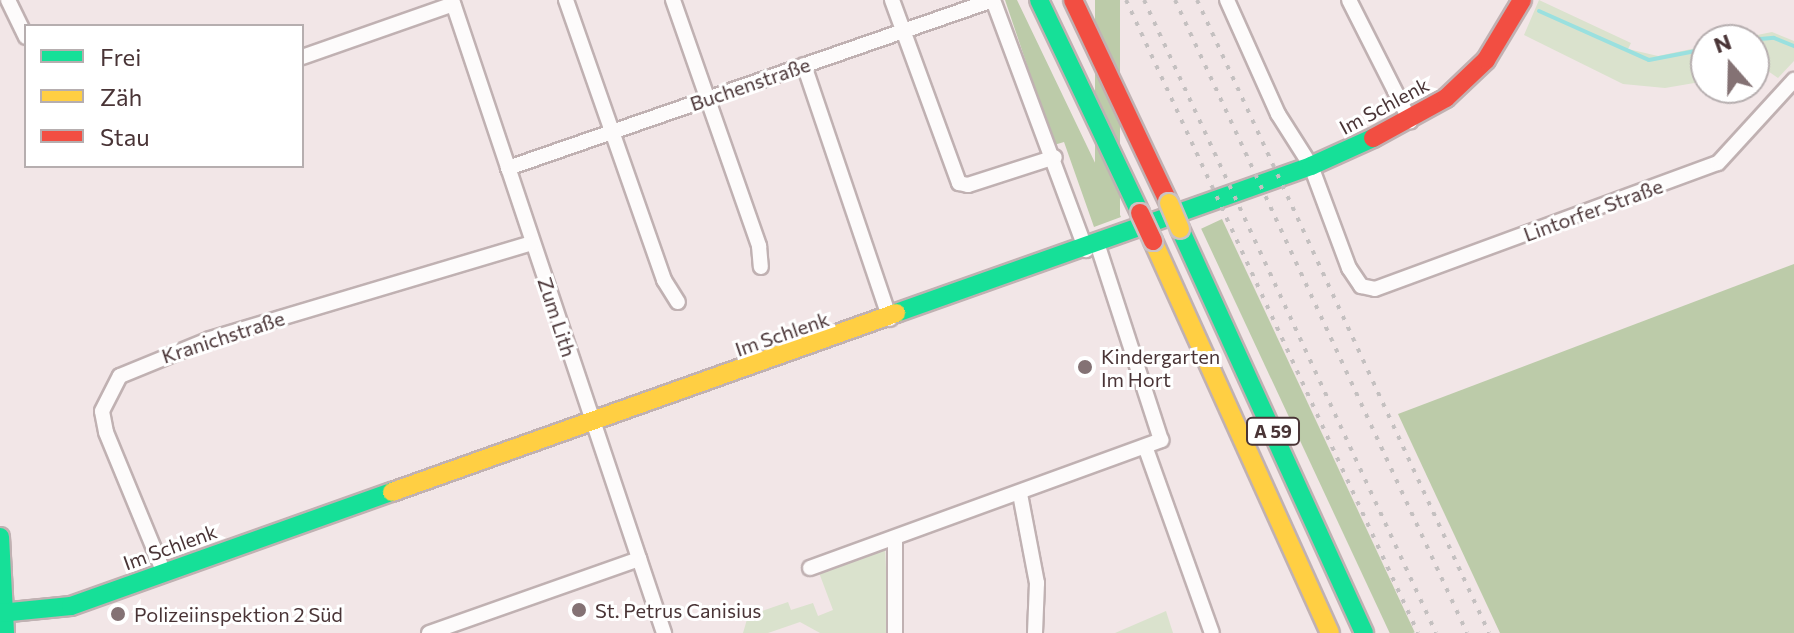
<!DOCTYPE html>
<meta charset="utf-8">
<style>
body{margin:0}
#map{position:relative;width:1794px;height:633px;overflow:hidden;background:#f2e6e7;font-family:Commissioner,sans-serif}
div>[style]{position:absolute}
.green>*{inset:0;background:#dae2cd}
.forest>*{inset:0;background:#bccba9;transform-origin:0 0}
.stream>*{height:4px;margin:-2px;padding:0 2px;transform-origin:2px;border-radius:2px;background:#9ae0df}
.roads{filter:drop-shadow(2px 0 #c0b1b2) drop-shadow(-2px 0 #c0b1b2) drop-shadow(0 2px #c0b1b2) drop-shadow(0 -2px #c0b1b2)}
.street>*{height:14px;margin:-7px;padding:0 7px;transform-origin:7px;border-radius:7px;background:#fdfbfb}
.fast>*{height:18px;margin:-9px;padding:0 9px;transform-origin:9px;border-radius:9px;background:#16e098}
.slow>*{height:18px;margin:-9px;padding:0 9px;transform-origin:9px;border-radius:9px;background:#ffcf43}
.jam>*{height:18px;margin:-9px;padding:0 9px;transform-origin:9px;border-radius:9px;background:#f24e42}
.rail>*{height:4px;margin-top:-2px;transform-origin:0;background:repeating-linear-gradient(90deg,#c4c0c0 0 4px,transparent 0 12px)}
.bridges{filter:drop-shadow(2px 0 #cbc2c3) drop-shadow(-2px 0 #cbc2c3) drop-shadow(0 2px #cbc2c3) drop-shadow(0 -2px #cbc2c3)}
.slow-bridge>*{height:18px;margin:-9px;padding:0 9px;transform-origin:9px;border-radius:9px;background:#ffcf43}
.jam-bridge>*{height:18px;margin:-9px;padding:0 9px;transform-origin:9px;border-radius:9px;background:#f24e42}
.dots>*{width:22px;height:22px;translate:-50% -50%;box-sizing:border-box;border:4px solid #fff;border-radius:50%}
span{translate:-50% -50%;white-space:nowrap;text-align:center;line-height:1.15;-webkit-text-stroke:6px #fff;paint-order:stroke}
.shield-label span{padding:2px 6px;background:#fff;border:2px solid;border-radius:6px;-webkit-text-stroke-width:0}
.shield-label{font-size:18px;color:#493436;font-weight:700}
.street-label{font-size:20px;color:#493436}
.poi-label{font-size:20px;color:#493436}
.left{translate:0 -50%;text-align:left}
.legend{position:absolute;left:24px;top:24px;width:280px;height:144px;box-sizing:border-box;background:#fff;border:2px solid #b6aeaf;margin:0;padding:10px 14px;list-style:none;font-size:24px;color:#493436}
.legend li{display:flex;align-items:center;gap:16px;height:40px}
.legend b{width:40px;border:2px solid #b6aeaf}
.north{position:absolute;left:1690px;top:24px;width:80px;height:80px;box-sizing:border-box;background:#fff;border:2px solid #b6aeaf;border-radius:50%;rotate:340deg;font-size:22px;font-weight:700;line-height:32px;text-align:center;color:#493436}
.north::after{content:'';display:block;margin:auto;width:28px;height:36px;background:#847274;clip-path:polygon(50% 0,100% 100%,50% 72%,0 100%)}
</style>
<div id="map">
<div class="green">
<div style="clip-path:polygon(1539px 0,1631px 43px,1628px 49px,1658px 56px,1706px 46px,1706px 81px,1665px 88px,1623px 84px,1524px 35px)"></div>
<div style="clip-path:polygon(1772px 32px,1794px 41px,1794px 61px,1778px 78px,1765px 69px,1754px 71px,1754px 40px,1733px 40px)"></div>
<div style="clip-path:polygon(885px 546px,889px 633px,820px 633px,800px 622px,768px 633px,743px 633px,748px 616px,788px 602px,791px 610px,813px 603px,818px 616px,833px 610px,818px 570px)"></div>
<div style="clip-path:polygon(1166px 611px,1173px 633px,1115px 633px)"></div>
</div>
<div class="forest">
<div style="clip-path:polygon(1005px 0,1017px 0,1121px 217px,1094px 227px,1064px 142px,1054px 145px)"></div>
<div style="left:1095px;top:0;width:25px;height:217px"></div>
<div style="left:1222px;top:219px;width:456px;height:23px;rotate:65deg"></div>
<div style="clip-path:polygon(1794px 264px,1794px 633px,1500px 633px,1398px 414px)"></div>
</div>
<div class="stream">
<div style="left:1539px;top:11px;width:120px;rotate:24deg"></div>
<div style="left:1649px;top:60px;width:58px;rotate:-10.9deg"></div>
<div style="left:1749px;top:40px;width:25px;rotate:-5deg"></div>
<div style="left:1774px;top:38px;width:22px;rotate:22deg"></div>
</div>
<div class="roads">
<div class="street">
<div style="left:8px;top:0;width:41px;rotate:64.1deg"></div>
<div style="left:452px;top:0;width:668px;rotate:71.48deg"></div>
<div style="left:566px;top:0;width:297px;rotate:70.7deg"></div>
<div style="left:664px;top:280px;width:26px;rotate:58deg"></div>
<div style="left:673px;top:0;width:261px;rotate:70.7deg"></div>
<div style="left:759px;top:246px;width:21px;rotate:85deg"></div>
<div style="left:892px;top:0;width:195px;rotate:69.9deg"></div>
<div style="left:959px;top:183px;width:9px;rotate:13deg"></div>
<div style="left:968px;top:185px;width:91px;rotate:-17.8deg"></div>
<div style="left:993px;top:0;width:267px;rotate:69.6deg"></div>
<div style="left:1227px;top:0;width:125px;rotate:65.9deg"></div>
<div style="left:1278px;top:114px;width:62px;rotate:57.6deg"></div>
<div style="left:1311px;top:166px;width:109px;rotate:69.6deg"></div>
<div style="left:1349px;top:268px;width:22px;rotate:56deg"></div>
<div style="left:1361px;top:286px;width:14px;rotate:12deg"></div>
<div style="left:1375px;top:289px;width:365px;rotate:-20.2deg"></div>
<div style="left:1718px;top:163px;width:113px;rotate:-47.5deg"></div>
<div style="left:1349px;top:0;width:136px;rotate:63.2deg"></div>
<div style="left:302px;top:57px;width:160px;rotate:-19.3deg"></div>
<div style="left:804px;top:65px;width:268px;rotate:71.3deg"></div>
<div style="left:508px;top:168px;width:513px;rotate:-19.11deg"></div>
<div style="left:1146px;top:449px;width:195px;rotate:70.3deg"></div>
<div style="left:1020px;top:494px;width:91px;rotate:79.2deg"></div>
<div style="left:1037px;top:583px;width:50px;rotate:92.3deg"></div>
<div style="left:810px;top:568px;width:374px;rotate:-20deg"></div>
<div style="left:1161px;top:440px;width:204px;rotate:-108deg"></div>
<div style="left:164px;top:573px;width:152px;rotate:-112.4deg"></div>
<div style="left:106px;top:432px;width:21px;rotate:-101deg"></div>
<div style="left:102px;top:411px;width:39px;rotate:-63deg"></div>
<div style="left:120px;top:376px;width:97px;rotate:-22.3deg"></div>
<div style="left:210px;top:339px;width:336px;rotate:-16.6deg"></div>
<div style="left:429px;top:633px;width:223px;rotate:-19.4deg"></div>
<div style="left:895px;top:633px;width:93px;rotate:-90deg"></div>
</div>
<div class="fast">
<div style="left:1039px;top:0;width:236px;rotate:64.6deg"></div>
<div style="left:1180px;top:229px;width:444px;rotate:65.5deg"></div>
<div style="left:896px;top:313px;width:440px;rotate:-19.5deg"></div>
<div style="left:1311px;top:166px;width:68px;rotate:-24.3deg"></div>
<div style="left:0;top:537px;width:96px;rotate:87deg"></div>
<div style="left:0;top:613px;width:71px;rotate:-5.6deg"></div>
<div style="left:71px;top:606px;width:341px;rotate:-19.6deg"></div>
</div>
<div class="slow">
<div style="left:1153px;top:241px;width:430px;rotate:65.7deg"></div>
<div style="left:392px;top:492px;width:535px;rotate:-19.55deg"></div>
</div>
<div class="jam">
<div style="left:1073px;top:0;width:225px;rotate:64.7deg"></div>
<div style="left:1373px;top:138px;width:83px;rotate:-28.7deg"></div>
<div style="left:1446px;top:98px;width:55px;rotate:-43.5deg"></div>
<div style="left:1486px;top:60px;width:70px;rotate:-59deg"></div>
</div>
</div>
<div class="rail">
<div style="left:1126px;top:0;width:697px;rotate:65.24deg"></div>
<div style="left:1144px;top:0;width:697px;rotate:65.24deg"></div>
<div style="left:1175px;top:0;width:697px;rotate:65.24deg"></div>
<div style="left:1197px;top:0;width:697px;rotate:65.24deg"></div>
</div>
<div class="bridges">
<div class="slow-bridge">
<div style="left:1169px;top:203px;width:28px;rotate:67deg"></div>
</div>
<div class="jam-bridge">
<div style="left:1140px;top:213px;width:31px;rotate:65deg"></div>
</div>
</div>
<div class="dots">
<div style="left:1085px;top:367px;background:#847274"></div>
<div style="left:579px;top:610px;background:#847274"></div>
<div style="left:118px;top:614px;background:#847274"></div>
</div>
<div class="shield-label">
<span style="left:1273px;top:431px">A 59</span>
</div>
<div class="street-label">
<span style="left:750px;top:84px;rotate:-19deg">Buchenstraße</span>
<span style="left:1384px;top:106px;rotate:-28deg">Im Schlenk</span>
<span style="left:1593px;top:210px;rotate:-20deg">Lintorfer Straße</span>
<span style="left:557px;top:317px;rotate:72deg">Zum Lith</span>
<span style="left:782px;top:334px;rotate:-19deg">Im Schlenk</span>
<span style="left:223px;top:337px;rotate:-18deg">Kranichstraße</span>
<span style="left:170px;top:547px;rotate:-20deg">Im Schlenk</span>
</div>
<div class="poi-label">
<span class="left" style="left:1101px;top:368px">Kindergarten<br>Im Hort</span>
<span class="left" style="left:595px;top:610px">St. Petrus Canisius</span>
<span class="left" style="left:134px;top:614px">Polizeiinspektion 2 Süd</span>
</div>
<ul class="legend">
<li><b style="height:10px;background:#16e098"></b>Frei</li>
<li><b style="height:10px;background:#ffcf43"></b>Zäh</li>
<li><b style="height:10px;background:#f24e42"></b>Stau</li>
</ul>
<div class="north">N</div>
</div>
